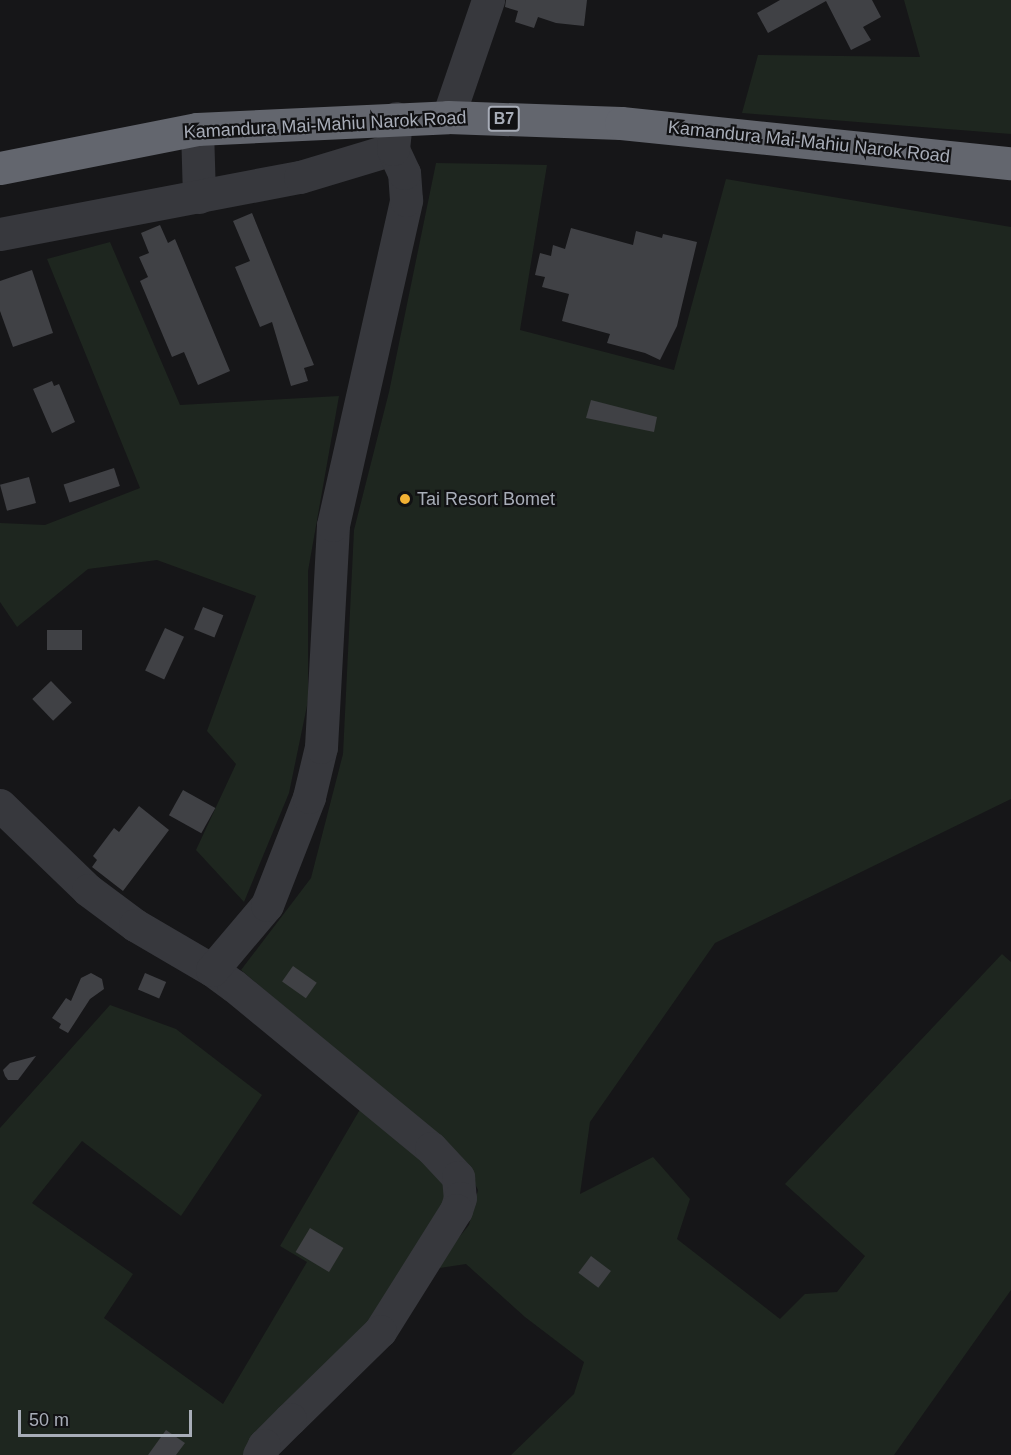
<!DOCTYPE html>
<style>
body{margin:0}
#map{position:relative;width:1011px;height:1455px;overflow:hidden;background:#161618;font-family:Helvetica,sans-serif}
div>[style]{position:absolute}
.green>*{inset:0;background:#1e261f}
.building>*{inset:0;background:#404145;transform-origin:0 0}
.minor>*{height:33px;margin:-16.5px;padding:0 16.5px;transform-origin:16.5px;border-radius:16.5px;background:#37383d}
.highway>*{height:33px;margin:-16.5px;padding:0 16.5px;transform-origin:16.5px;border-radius:16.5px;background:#63666e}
.dots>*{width:16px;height:16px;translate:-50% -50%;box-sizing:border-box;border:3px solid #111113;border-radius:50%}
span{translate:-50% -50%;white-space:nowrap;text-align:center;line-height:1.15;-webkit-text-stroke:4.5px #111113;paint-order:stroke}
.shield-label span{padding:2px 4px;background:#111113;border:2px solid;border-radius:4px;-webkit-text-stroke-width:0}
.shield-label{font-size:16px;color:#a8adb8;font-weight:700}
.street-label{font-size:18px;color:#a8adb8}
.poi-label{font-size:18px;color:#a8adb8}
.left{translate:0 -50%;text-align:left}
.scale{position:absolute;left:18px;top:1410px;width:174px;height:27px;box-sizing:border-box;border:3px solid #a8adb8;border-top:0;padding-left:8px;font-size:18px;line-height:21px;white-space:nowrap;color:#a8adb8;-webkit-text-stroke:4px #111113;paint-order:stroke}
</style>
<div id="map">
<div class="green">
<div style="clip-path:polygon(904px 0,1011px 0,1011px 134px,742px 113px,758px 55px,920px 57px)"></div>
<div style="clip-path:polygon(436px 163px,547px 165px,520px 330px,674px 370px,726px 179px,1011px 227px,1011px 799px,715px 943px,590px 1122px,580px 1194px,653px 1157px,690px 1199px,677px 1239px,780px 1319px,805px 1294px,837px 1292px,865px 1256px,785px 1184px,1002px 954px,1011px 962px,1011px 1290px,894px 1455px,511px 1455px,574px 1394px,584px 1362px,525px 1317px,466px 1264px,433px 1269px,469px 1225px,478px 1190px,461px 1156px,241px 970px,311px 878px,343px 754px,354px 530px,389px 392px)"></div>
<div style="clip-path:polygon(110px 242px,180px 405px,339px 396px,308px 571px,308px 701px,289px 793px,244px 902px,196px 850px,236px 764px,207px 731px,256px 596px,157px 560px,88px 569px,17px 627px,0 602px,0 523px,45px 525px,140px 488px,47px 259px)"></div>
<div style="clip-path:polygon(110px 1005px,176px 1029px,262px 1095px,181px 1216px,82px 1141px,32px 1203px,133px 1274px,104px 1318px,223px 1404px,307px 1262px,280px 1246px,362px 1106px,447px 1180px,447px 1207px,377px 1327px,246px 1455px,0 1455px,0 1128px)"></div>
</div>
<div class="building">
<div style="clip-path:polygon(506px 0,587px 0,584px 26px,556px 23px,538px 17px,534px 28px,515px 22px,518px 11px,505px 7px)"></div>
<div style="clip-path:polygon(780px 0,872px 0,881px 17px,863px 27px,871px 40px,851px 50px,826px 1px,768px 33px,757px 13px)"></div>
<div style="clip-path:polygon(252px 213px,314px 365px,304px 368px,308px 381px,291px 386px,272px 322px,260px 327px,235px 267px,250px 261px,233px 221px)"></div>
<div style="clip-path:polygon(160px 225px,168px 243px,175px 239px,230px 371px,198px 385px,184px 352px,172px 357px,140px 281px,148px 277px,139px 257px,149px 253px,141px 233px)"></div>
<div style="clip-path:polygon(571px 228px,633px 245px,636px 231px,662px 238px,663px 234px,697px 242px,677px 326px,660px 360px,645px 353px,607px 343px,610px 334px,562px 321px,569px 294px,542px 287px,545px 277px,535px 275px,540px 253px,551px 256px,553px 245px,565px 249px)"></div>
<div style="clip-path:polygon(32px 270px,53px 333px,13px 347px,0 311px,0 281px)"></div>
<div style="clip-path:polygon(52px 381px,54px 386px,59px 384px,75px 422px,52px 433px,33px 389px)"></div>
<div style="clip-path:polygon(591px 400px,657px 417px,654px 432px,586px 418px)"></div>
<div style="left:114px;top:468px;width:19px;height:53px;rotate:72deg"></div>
<div style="left:29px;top:477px;width:27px;height:30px;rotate:75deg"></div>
<div style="left:203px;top:607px;width:22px;height:24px;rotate:22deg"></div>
<div style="left:165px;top:628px;width:21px;height:47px;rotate:25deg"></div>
<div style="left:47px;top:630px;width:35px;height:20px"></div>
<div style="left:51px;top:681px;width:30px;height:26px;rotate:46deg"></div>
<div style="left:183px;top:790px;width:37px;height:29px;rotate:29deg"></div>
<div style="clip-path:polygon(139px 806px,169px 830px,123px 891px,92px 867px,97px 860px,93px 856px,114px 828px,119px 832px)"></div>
<div style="left:293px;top:966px;width:29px;height:19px;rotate:35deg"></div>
<div style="clip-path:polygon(91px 973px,102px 979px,104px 989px,90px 999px,68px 1033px,59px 1028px,61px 1024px,52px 1018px,66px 998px,71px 1001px,81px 978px)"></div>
<div style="left:145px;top:973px;width:23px;height:18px;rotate:23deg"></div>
<div style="clip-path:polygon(36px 1056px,18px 1080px,8px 1080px,5px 1076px,3px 1070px,10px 1063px)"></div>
<div style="left:310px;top:1228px;width:39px;height:28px;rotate:31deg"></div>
<div style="left:591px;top:1256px;width:25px;height:21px;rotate:37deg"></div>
<div style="clip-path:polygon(166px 1430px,185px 1443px,176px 1455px,148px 1455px)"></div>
</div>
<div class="minor">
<div style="left:448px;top:117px;width:124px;rotate:-71.1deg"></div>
<div style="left:197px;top:129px;width:68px;rotate:88.3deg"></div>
<div style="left:0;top:234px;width:305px;rotate:-10.8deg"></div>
<div style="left:300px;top:177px;width:97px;rotate:-16.8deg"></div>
<div style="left:0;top:805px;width:122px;rotate:44deg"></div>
<div style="left:88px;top:890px;width:59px;rotate:36.7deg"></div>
<div style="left:135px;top:925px;width:89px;rotate:30.3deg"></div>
<div style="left:212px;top:970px;width:26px;rotate:36deg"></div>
<div style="left:233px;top:985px;width:256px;rotate:39.5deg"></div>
<div style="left:431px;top:1148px;width:40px;rotate:47deg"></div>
<div style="left:458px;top:1177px;width:21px;rotate:85deg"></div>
<div style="left:460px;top:1198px;width:13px;rotate:108deg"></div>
<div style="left:456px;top:1210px;width:143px;rotate:122.1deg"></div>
<div style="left:380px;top:1331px;width:126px;rotate:135.6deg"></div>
<div style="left:290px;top:1419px;width:37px;rotate:135deg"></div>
<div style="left:264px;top:1445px;width:11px;rotate:117deg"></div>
<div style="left:212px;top:970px;width:85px;rotate:-49.8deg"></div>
<div style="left:267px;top:905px;width:116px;rotate:-68.7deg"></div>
<div style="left:309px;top:797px;width:51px;rotate:-76.5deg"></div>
<div style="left:321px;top:747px;width:222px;rotate:-86.9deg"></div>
<div style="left:333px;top:525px;width:333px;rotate:-77.3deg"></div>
<div style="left:406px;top:200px;width:27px;rotate:-94deg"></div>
<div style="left:404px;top:173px;width:26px;rotate:-115deg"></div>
<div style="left:393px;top:149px;width:31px;rotate:-84deg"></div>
</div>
<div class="highway">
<div style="left:0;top:168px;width:201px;rotate:-11.2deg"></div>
<div style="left:197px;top:129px;width:251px;rotate:-2.7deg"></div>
<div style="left:448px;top:117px;width:173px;rotate:2deg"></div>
<div style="left:621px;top:123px;width:392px;rotate:5.9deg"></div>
</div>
<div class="dots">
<div style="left:405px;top:499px;background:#f2b134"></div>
</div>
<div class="shield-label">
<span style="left:504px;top:119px">B7</span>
</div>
<div class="street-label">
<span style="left:325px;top:125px;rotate:-3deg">Kamandura Mai-Mahiu Narok Road</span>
<span style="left:809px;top:142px;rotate:6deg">Kamandura Mai-Mahiu Narok Road</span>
</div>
<div class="poi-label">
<span class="left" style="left:417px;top:499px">Tai Resort Bomet</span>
</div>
<div class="scale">50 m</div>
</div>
